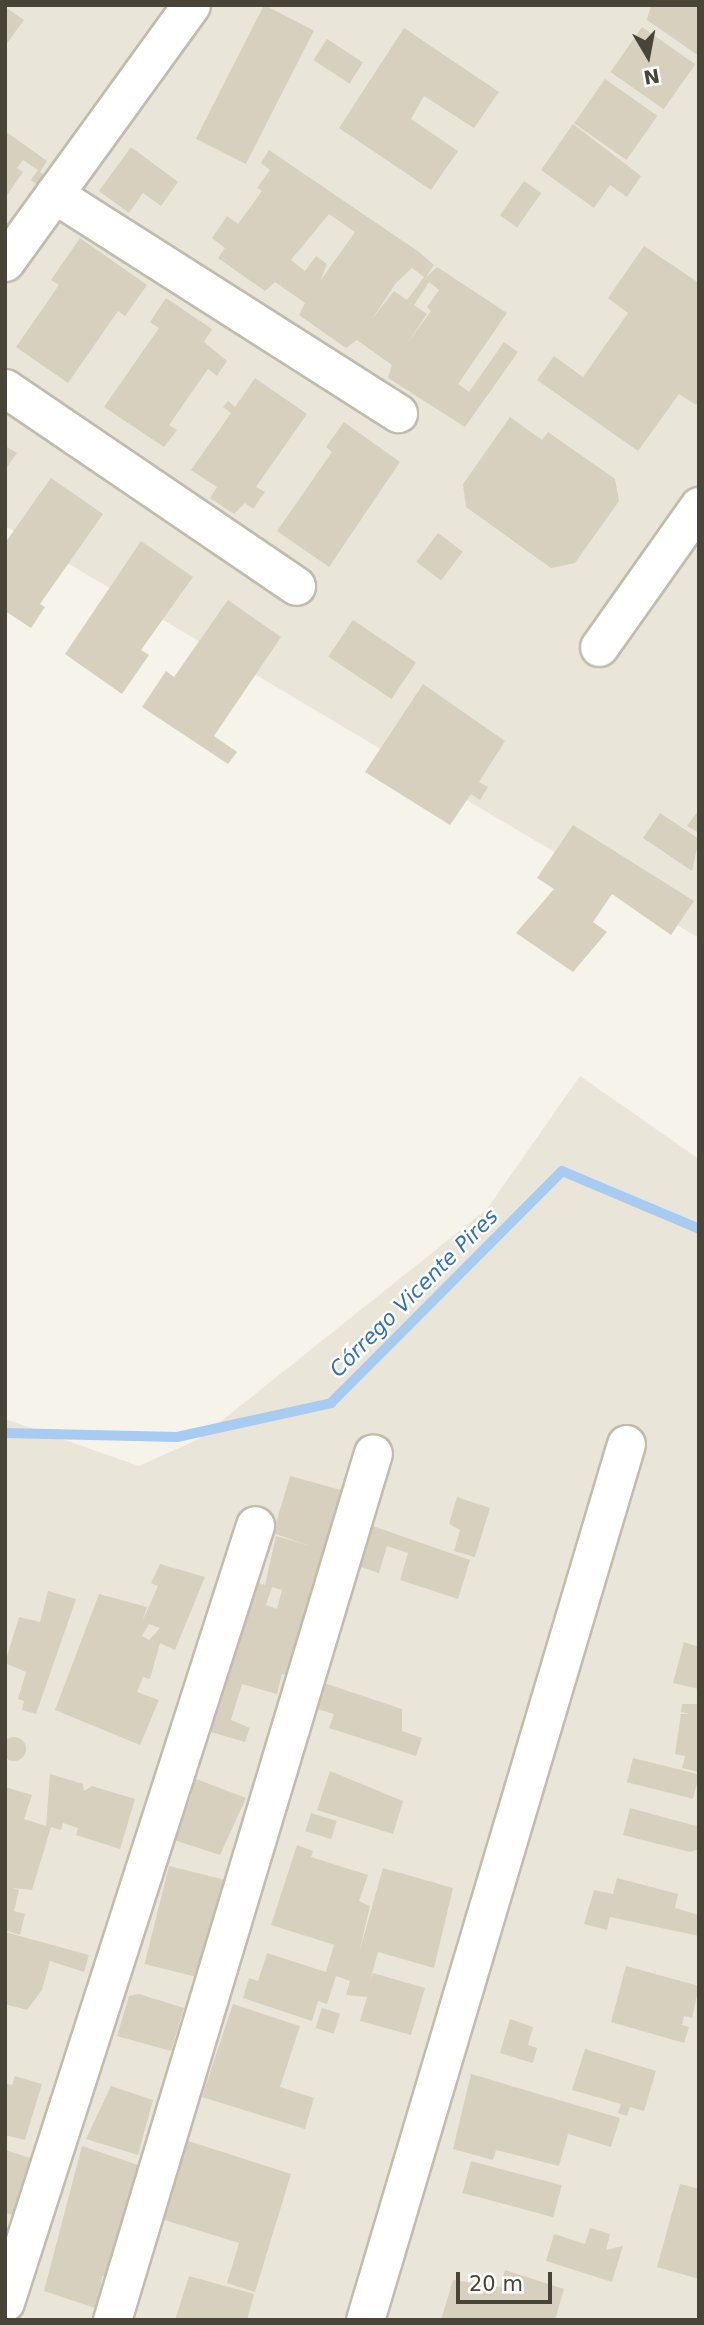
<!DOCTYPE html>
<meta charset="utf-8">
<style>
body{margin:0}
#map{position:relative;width:704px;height:2325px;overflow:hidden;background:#f5f3ea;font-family:"DejaVu Sans",sans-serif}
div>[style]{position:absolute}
.residential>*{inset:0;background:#e9e5d8}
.stream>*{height:10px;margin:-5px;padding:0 5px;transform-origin:5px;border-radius:5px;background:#a7cbf1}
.building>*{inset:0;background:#d7d0bf;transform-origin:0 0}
.round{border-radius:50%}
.roads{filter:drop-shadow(2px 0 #c1bcac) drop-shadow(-2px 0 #c1bcac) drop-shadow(0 2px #c1bcac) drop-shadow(0 -2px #c1bcac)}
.minor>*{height:37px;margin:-18.5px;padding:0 18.5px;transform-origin:18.5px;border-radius:18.5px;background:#fff}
span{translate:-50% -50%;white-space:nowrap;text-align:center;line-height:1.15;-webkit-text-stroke:5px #fff;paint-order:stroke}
.water-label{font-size:21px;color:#2f6fb7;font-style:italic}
.frame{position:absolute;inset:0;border:7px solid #494438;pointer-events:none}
.north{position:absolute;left:613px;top:21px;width:70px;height:70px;-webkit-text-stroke:5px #fff;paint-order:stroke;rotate:170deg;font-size:19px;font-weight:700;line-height:28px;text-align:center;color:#494438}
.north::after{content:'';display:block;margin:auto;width:24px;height:32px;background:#494438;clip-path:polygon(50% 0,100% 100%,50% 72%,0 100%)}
.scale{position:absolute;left:456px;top:2272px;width:96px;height:32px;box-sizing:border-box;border:4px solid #494438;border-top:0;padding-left:9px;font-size:21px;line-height:24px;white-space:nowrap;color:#494438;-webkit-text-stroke:5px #fff;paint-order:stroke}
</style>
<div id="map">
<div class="residential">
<div style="clip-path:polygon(5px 5px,699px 5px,699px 938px,5px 526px)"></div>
<div style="clip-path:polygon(580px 1076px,699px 1159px,699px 2320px,5px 2320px,5px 1419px,139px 1466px,199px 1439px,487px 1209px)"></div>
</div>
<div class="stream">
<div style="left:5px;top:1433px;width:172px;rotate:1.3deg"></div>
<div style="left:177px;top:1437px;width:158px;rotate:-12.4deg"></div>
<div style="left:331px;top:1403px;width:327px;rotate:-45.1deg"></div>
<div style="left:562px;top:1171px;width:149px;rotate:22.9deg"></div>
</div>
<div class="building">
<div style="left:264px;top:5px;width:56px;height:150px;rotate:27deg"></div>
<div style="clip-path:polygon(651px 5px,699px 5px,699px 56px,647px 20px)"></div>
<div style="clip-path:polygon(5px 7px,24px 20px,5px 46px)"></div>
<div style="left:642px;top:27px;width:65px;height:55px;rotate:35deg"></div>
<div style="clip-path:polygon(404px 28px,499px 92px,474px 128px,424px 96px,411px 119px,458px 151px,431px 190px,339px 128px)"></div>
<div style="left:327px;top:39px;width:43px;height:25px;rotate:33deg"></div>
<div style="left:605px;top:79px;width:64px;height:54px;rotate:35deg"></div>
<div style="clip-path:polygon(573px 124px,641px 176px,627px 197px,610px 185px,594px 208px,541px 170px)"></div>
<div style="clip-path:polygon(5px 131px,47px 161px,40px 172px,48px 177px,41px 187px,31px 180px,38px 170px,23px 160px,17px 168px,23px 172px,5px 198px)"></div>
<div style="clip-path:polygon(131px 147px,178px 182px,161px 206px,143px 193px,129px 213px,99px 191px)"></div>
<div style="clip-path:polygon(evenodd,269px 150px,419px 252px,434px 265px,425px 278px,437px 267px,507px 313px,458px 384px,469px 392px,504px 342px,518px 352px,465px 427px,388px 378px,392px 365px,357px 340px,346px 348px,299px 315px,305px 303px,275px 282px,265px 291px,218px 258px,225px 248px,212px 238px,227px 216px,238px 224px,262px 191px,257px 188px,270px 170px,261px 163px,269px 150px,329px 214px,355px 232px,320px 281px,327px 264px,316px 256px,305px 271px,291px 260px,329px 214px,269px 150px,412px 268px,424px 277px,407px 300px,394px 291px,372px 319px,396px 283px,412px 268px,269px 150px,429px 282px,439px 290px,427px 307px,431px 311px,406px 345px,427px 314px,414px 305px,429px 282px)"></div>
<div style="left:524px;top:181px;width:21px;height:42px;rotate:35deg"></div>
<div style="clip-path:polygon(80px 238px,147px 285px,125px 316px,118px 311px,68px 383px,16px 347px,59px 285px,51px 280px)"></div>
<div style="clip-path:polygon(644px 246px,699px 283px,699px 401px,696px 405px,679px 394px,638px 451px,537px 380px,554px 356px,583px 377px,628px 313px,608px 298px)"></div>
<div style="clip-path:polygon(166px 298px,212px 329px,204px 342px,227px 361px,217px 376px,208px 369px,169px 425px,177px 430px,164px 447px,104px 407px,159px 328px,150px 322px)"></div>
<div style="clip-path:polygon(255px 378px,307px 414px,256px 487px,265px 492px,253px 509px,245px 503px,234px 514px,210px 498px,217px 487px,191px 470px,231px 413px,223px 407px,228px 401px,235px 407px)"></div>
<div style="clip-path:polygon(510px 417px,542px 440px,548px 432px,615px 479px,619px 501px,575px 563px,551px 568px,466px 507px,463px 484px)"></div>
<div style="clip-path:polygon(344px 422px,400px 462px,329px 567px,277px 531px,332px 452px,326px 447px)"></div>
<div style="clip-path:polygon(5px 446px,17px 453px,5px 470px)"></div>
<div style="clip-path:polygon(51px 478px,103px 514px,40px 604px,45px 607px,31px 628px,5px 611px,5px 543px)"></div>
<div style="left:438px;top:533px;width:31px;height:36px;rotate:37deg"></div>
<div style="clip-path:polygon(141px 541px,193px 577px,141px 650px,149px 655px,122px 694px,65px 654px)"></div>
<div style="clip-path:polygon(228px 600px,281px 637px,214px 736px,237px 752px,228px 764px,142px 707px,166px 671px,174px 677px)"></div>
<div style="left:353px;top:620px;width:76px;height:44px;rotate:34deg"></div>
<div style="clip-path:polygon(423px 684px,505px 741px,479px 782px,488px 787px,480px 800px,471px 794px,450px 825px,365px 772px)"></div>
<div style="clip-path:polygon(699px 810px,699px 833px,687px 826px)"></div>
<div style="clip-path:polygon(660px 813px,699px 839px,692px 871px,643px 838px)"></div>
<div style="clip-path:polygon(573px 825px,694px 901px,671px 935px,612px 894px,593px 922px,607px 932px,573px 972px,516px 933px,554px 889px,537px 878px)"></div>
<div style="clip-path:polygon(evenodd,290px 1476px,341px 1490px,288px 1676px,282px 1674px,277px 1694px,242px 1684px,231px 1720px,250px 1728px,245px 1742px,190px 1726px,235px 1577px,265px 1585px,276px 1536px,310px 1546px,273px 1533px,290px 1476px,272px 1587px,282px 1590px,277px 1609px,266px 1605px,272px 1587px)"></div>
<div style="clip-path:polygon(457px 1497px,490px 1508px,475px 1557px,454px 1551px,460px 1530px,449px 1524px)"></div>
<div style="clip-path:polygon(370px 1525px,470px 1560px,458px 1599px,400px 1580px,408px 1553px,387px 1546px,379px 1573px,352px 1564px)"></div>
<div style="clip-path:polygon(evenodd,160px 1564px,205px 1577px,175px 1650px,160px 1643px,150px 1679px,143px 1677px,137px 1692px,159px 1700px,140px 1745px,55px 1710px,99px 1594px,147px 1607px,142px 1622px,158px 1586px,151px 1583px,160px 1564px,149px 1624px,160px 1628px,149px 1640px,142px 1636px,149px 1624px)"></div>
<div style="clip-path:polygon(48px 1591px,76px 1599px,36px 1714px,22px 1710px,24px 1701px,18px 1699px,26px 1672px,5px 1663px,19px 1617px,40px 1622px)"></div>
<div style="clip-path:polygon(684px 1642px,699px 1647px,699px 1689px,673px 1683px)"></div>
<div style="clip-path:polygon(324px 1683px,402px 1709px,402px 1731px,422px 1738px,416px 1756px,329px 1728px,334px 1714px,317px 1709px)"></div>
<div style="clip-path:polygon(682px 1704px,699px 1704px,699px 1772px,682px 1768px,685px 1756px,675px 1754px,681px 1714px,690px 1714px,681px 1712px)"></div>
<div class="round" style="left:2px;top:1737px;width:24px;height:24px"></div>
<div style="left:633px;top:1758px;width:68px;height:25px;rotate:14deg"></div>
<div style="clip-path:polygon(330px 1771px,403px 1801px,393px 1834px,317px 1810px)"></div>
<div style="clip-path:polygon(50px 1774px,83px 1784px,84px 1791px,92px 1786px,135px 1799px,120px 1849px,76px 1835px,78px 1828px,63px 1823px,61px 1830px,51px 1827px,32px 1890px,12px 1888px,19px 1890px,14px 1911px,25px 1914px,20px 1935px,5px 1930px,5px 1787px,32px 1795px,24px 1819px,46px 1826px)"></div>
<div style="clip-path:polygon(183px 1774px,246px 1798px,220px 1855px,174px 1840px,192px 1794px,179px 1790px)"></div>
<div style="clip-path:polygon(630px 1808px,696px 1826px,699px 1821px,699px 1849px,690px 1852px,623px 1835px)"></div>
<div style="left:311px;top:1813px;width:27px;height:19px;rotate:17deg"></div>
<div style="clip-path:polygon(297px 1845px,313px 1851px,311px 1857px,368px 1875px,359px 1901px,370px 1906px,359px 1953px,383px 1868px,453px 1888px,434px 1968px,378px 1952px,370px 1981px,373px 1973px,425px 1988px,411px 2035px,360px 2021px,367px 1997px,346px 1995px,350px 1981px,336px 1976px,327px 2004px,318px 2001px,312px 2021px,243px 1998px,249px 1978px,258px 1981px,267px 1953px,326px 1972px,334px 1945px,344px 1948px,271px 1925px)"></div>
<div style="left:169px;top:1866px;width:59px;height:101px;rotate:14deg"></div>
<div style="clip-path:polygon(617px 1878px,678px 1894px,675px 1908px,699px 1915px,699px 1936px,610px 1917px,607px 1930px,584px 1924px,594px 1890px,613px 1894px)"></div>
<div style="clip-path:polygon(5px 1932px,89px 1955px,84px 1972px,50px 1961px,42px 1990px,27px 2010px,5px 2004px)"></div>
<div style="clip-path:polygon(626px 1966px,699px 1986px,692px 2018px,684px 2016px,682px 2025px,689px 2027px,684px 2043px,611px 2022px)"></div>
<div style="clip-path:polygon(139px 1994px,184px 2008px,171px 2051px,117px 2036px,129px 1996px)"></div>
<div style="clip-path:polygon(233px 2004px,300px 2026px,280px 2087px,314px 2098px,305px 2129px,202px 2097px)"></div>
<div style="left:322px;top:2008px;width:19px;height:21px;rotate:18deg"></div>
<div style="clip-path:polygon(510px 2019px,533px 2027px,528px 2045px,537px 2048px,533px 2063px,500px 2053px)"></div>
<div style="clip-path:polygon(585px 2049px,656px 2071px,644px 2111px,630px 2107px,627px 2116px,618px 2113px,621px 2104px,572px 2090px)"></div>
<div style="clip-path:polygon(471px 2074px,620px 2118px,611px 2147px,568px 2134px,559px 2166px,496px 2150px,493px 2160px,453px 2149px)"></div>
<div style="clip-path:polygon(15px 2076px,42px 2084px,25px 2140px,5px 2135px,5px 2083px,12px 2085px)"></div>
<div style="clip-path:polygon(111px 2086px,153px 2100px,138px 2155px,86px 2139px)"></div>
<div style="clip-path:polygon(179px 2138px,291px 2174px,255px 2292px,227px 2283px,239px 2243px,155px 2217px)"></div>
<div style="clip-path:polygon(82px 2146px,141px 2166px,108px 2277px,102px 2276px,98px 2309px,44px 2291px)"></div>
<div style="clip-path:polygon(5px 2150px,31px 2158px,14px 2215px,5px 2213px)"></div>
<div style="left:471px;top:2161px;width:94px;height:33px;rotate:15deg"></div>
<div style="clip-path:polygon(680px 2184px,699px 2189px,699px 2279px,657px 2267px)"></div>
<div style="clip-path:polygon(590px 2228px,610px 2234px,606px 2250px,623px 2246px,612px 2282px,546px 2261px,554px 2234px,585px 2244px)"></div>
<div style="clip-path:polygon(505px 2270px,564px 2289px,555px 2320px,441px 2320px,453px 2280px,500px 2287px)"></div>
<div style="clip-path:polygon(189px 2276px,254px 2294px,247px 2320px,175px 2320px)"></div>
</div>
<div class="roads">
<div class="minor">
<div style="left:54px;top:194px;width:408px;rotate:32.5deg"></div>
<div style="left:5px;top:262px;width:317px;rotate:-54.1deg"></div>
<div style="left:5px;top:388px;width:352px;rotate:34.2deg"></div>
<div style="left:599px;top:647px;width:173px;rotate:-54.7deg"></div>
<div style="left:5px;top:2302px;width:816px;rotate:-72.16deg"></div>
<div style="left:112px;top:2320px;width:905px;rotate:-73.25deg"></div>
<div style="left:365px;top:2320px;width:914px;rotate:-73.41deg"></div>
</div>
</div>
<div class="water-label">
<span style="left:414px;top:1293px;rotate:-45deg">Córrego Vicente Pires</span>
</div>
<div class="frame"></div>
<div class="north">N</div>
<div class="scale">20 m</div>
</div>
